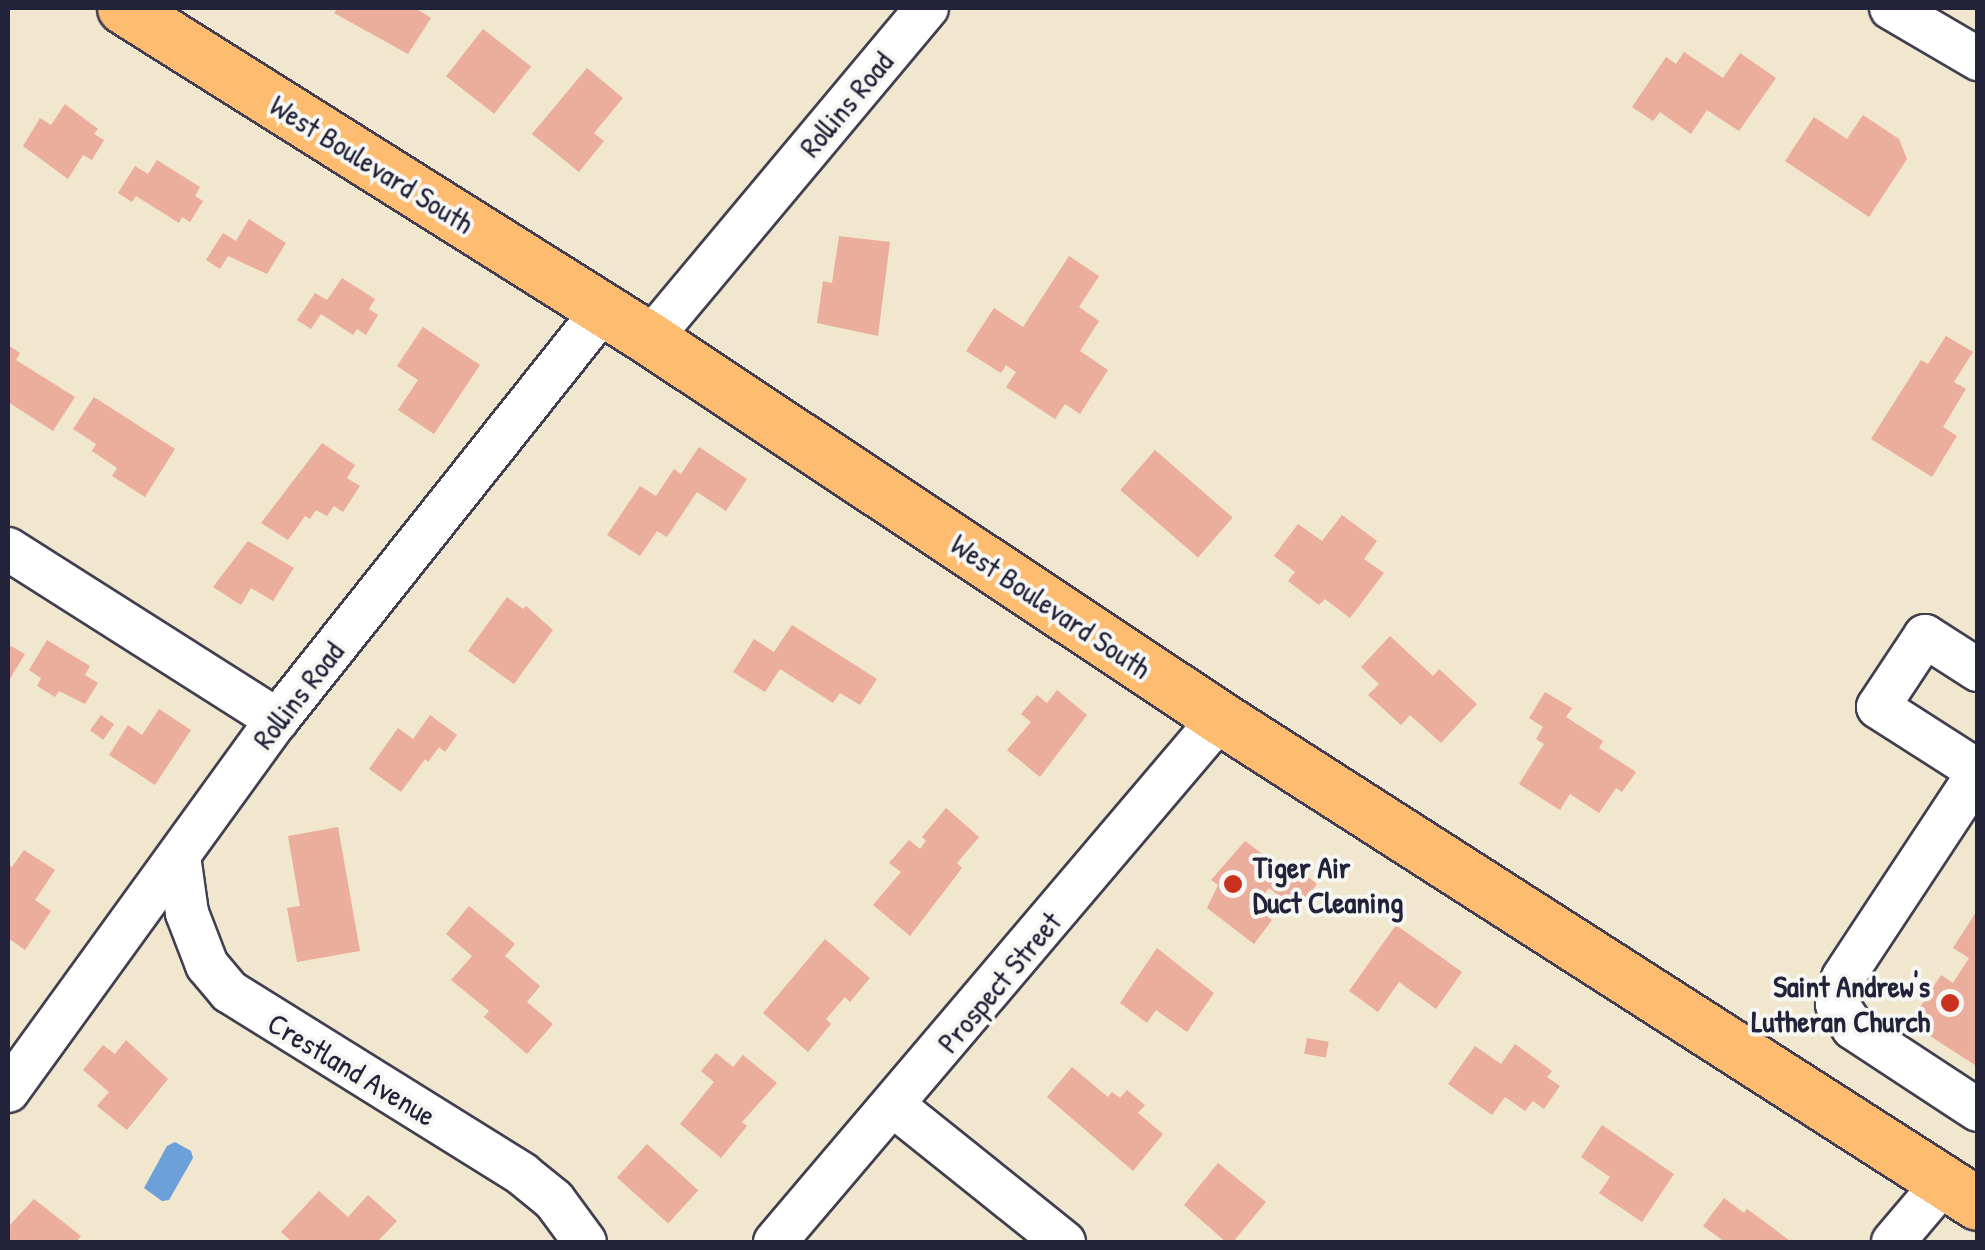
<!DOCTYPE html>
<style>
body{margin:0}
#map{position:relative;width:1985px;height:1250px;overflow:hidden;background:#f1e6ce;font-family:"Patrick Hand",sans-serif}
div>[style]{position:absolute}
.water>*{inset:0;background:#6ba0d8}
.building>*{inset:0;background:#ebad9c;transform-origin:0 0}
.roads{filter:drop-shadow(2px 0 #413f51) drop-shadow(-2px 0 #413f51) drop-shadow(0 2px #413f51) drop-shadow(0 -2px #413f51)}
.minor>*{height:42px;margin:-21px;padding:0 21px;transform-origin:21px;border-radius:21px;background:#fff}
.major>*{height:52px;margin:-26px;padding:0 26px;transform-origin:26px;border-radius:26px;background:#fdbc6f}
.dots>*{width:28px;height:28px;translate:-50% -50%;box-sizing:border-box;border:5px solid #f6f6f2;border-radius:50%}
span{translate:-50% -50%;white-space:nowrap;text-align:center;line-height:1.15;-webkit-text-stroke:8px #f6f6f2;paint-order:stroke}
.street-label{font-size:30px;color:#22223b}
.poi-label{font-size:30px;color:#22223b;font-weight:700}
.left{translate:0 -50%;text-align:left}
.right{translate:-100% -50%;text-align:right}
.frame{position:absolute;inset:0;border:10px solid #22223b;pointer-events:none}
</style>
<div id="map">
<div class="water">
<div style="clip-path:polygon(175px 1142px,191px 1151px,193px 1158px,169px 1200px,162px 1201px,144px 1188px,167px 1146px)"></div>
</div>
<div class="building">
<div style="clip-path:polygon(338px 8px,415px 8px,431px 18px,408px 54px,334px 13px)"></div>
<div style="left:483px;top:29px;width:61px;height:60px;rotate:38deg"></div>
<div style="clip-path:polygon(1684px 52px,1723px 78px,1740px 53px,1776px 78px,1739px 131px,1707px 110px,1691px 134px,1660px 112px,1653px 121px,1632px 107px,1666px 57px,1676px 64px)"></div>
<div style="clip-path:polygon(587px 68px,623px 98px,594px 133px,604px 141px,579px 172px,532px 134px)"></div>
<div style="clip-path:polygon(65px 104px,98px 129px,94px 134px,104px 140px,92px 160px,83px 155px,68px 179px,23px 146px,40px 118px,51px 125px)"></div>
<div style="clip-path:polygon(1863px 115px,1899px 139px,1907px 159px,1869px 217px,1785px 161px,1814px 117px,1847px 139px)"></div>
<div style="clip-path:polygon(157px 160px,200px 187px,195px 196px,203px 201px,190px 222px,182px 217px,179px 223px,136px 196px,132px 202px,118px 193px,135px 166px,148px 174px)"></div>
<div style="clip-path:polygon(249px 219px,286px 243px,267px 274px,228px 256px,220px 269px,206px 260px,223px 233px,236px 241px)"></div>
<div style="clip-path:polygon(839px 236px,890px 242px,878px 336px,817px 323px,823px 281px,832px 283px)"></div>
<div style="clip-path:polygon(1069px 256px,1099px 276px,1079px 307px,1099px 321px,1080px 351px,1108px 370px,1080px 414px,1065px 404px,1055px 419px,1006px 387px,1016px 372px,1006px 365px,1001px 373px,966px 351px,994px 308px,1023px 327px)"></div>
<div style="clip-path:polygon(342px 278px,375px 299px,369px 309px,378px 315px,366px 335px,357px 329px,353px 335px,321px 314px,311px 329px,297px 320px,315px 293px,327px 300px)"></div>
<div style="clip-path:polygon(423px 327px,480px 365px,434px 434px,398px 410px,418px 380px,397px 366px)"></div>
<div style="clip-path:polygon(1946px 336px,1973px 352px,1954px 382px,1966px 389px,1943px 427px,1957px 436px,1932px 477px,1871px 439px,1921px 360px,1928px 364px)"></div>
<div style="clip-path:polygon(8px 345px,20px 353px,16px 360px,75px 397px,53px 431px,8px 402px)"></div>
<div style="clip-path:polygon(94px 397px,175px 449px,145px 497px,112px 476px,117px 468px,92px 451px,96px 444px,73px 429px)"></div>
<div style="clip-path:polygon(322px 443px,355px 465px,347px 478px,360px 486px,343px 512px,334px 506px,327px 516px,316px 510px,310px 519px,305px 516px,288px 540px,261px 523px)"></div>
<div style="clip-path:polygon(699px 447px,747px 479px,726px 511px,697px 492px,667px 537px,657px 531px,640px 556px,607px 535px,640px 486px,656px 496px,674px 469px,681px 474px)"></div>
<div style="left:1155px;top:450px;width:103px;height:53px;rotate:41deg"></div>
<div style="clip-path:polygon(1342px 515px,1377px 541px,1364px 559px,1384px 573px,1350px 618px,1325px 599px,1319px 605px,1288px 581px,1295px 572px,1274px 556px,1298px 524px,1322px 541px)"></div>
<div style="clip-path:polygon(248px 541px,294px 568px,273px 601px,251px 588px,241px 605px,213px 587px)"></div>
<div style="clip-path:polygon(507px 597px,523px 609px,526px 606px,553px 630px,514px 684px,468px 651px)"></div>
<div style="clip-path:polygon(792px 625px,877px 679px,860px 705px,840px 693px,833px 703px,780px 669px,765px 692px,733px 672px,754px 639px,774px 652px)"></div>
<div style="clip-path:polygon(1390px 636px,1433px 676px,1439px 669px,1477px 704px,1441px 743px,1410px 715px,1401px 725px,1368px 695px,1379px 684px,1361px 667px)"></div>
<div style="clip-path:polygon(47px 640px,90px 666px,85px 675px,98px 683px,85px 704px,59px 691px,55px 697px,37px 686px,41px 678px,29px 670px)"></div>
<div style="clip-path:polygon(11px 646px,25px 654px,8px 682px,8px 651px)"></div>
<div style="clip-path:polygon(1057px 690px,1087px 715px,1040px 777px,1007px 750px,1031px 722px,1021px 714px,1037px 695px,1047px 703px)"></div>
<div style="clip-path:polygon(1545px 692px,1572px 708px,1566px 717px,1603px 741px,1599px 748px,1636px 772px,1622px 792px,1616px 788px,1599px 813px,1570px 794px,1560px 810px,1519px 784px,1544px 744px,1536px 739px,1543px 727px,1529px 718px)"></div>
<div style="clip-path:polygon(159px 709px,191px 730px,155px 785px,109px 755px,128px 725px,142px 735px)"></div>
<div style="left:101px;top:715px;width:16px;height:19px;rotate:35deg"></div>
<div style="clip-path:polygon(430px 715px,457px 735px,445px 752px,439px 747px,428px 762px,425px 759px,401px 792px,369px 769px,398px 728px,413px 739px)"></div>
<div style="clip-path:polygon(946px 808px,979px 837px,957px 863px,962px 868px,910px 936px,873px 905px,901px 872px,889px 863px,909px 840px,920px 849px,926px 841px,922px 837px)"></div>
<div style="clip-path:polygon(338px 827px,360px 951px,297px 962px,287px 908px,300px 906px,288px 836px)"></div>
<div style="clip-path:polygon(1245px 841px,1280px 867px,1286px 860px,1317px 884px,1302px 904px,1292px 896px,1287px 902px,1269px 888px,1255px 907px,1272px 920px,1254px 944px,1207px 908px,1218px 885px,1211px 880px)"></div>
<div style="clip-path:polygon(24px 850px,55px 870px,35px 900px,51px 911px,25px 950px,8px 938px,8px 864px,12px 867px)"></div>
<div style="clip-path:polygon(469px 906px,515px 944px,505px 956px,540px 986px,527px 1002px,553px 1024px,527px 1054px,484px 1017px,489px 1011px,451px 980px,472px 956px,446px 934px)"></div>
<div style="clip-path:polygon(1978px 909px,1978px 1067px,1910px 1023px,1941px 975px,1953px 983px,1969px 958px,1953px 948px)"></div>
<div style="clip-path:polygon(1396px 925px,1462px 972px,1436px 1009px,1399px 982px,1378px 1012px,1349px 991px)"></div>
<div style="clip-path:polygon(825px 939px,870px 978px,850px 1002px,845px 997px,826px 1019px,831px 1024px,808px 1052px,763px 1013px)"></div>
<div style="clip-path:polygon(1157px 948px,1214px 993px,1187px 1032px,1156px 1010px,1147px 1023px,1120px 1003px)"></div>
<div style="left:1307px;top:1038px;width:22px;height:16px;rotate:10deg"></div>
<div style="clip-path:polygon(126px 1040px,168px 1079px,127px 1130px,97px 1106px,109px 1092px,83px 1070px,103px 1045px,115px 1054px)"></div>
<div style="clip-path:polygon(1515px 1044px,1552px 1071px,1547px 1077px,1560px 1086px,1544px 1109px,1533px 1101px,1525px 1111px,1505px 1097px,1492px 1115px,1448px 1084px,1475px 1046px,1501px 1064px)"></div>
<div style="clip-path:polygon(716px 1053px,733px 1067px,743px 1055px,777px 1083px,742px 1122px,747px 1126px,721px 1158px,680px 1124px,714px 1082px,701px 1071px)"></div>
<div style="clip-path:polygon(1072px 1067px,1108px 1097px,1112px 1092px,1120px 1098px,1127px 1090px,1145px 1105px,1138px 1113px,1163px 1134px,1133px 1171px,1047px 1097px)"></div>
<div style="clip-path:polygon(1602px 1125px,1674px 1174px,1642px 1222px,1599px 1193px,1610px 1177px,1581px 1157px)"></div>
<div style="left:647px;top:1144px;width:69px;height:45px;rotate:42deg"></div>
<div style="clip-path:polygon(1218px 1163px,1266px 1202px,1233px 1242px,1226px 1242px,1184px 1205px)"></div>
<div style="clip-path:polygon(319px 1191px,348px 1217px,368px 1195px,397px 1221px,377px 1242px,292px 1242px,281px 1232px)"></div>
<div style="clip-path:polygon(1724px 1198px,1744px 1213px,1747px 1209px,1789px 1240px,1725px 1242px,1703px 1226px)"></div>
<div style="clip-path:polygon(34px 1199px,81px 1236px,76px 1242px,8px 1242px,8px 1227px)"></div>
</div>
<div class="roads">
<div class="minor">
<div style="left:1891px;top:8px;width:101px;rotate:30.4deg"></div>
<div style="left:650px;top:339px;width:432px;rotate:-50.1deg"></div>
<div style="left:8px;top:549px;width:319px;rotate:32.4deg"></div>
<div style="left:1978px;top:670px;width:63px;rotate:-147.3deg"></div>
<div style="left:1925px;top:636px;width:85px;rotate:123.5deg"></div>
<div style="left:1878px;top:707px;width:119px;rotate:32.6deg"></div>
<div style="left:1978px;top:773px;width:245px;rotate:123.4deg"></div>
<div style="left:1843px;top:978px;width:27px;rotate:103deg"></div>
<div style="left:1837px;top:1004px;width:29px;rotate:56deg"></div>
<div style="left:1853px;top:1028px;width:149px;rotate:33.3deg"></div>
<div style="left:179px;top:856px;width:58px;rotate:82deg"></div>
<div style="left:187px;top:913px;width:56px;rotate:69deg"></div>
<div style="left:207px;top:965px;width:35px;rotate:50deg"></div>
<div style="left:230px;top:992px;width:344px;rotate:31.9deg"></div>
<div style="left:522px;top:1174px;width:41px;rotate:39.1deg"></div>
<div style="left:554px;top:1200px;width:52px;rotate:53.6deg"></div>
<div style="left:8px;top:1091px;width:458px;rotate:-54.1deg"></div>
<div style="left:277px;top:720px;width:524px;rotate:-51.51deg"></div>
<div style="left:894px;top:1106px;width:218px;rotate:38.7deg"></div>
<div style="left:775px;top:1242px;width:687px;rotate:-49.66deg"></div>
<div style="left:1893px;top:1242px;width:77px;rotate:-49.7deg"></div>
</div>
<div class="major">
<div style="left:124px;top:8px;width:621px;rotate:32.18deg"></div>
<div style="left:650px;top:339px;width:685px;rotate:33.62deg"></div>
<div style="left:1220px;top:718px;width:900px;rotate:32.67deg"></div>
</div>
</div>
<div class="dots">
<div style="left:1233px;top:884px;background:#c8321e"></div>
<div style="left:1950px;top:1003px;background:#c8321e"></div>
</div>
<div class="street-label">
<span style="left:846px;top:104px;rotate:-50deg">Rollins Road</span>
<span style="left:372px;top:164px;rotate:32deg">West Boulevard South</span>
<span style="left:1051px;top:606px;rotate:34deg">West Boulevard South</span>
<span style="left:298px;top:695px;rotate:-52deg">Rollins Road</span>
<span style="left:999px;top:982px;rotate:-50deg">Prospect Street</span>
<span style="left:352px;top:1069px;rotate:31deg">Crestland Avenue</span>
</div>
<div class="poi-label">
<span class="left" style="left:1253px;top:884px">Tiger Air<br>Duct Cleaning</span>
<span class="right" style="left:1930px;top:1003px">Saint Andrew's<br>Lutheran Church</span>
</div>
<div class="frame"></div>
</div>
